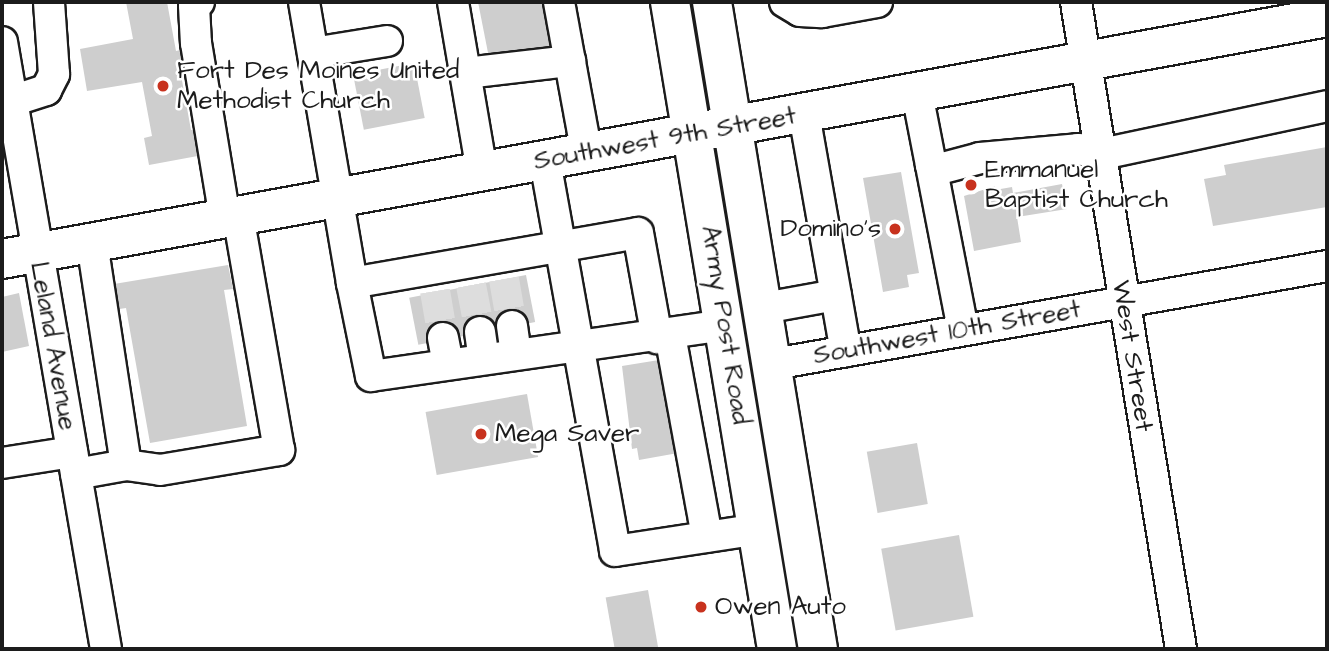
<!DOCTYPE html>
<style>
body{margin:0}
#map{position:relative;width:1329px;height:651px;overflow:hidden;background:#fff;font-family:"Architects Daughter",sans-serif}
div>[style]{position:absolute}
.building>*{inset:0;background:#cecece;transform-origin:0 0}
.minor-tunnel>*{height:30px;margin-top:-15px;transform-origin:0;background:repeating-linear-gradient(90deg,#ddd 0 30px,transparent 0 45px)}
.roads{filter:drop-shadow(2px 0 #1c1c1c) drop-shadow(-2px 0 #1c1c1c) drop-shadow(0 2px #1c1c1c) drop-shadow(0 -2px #1c1c1c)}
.minor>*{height:30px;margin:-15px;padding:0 15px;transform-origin:15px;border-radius:15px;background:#fff}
.major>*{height:38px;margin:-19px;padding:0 19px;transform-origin:19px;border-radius:19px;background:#fff}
.dots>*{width:19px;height:19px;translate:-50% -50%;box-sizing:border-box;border:4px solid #fff;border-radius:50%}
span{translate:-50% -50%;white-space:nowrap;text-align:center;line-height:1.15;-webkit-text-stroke:5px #fff;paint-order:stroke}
.poi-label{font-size:26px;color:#1c1c1c}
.left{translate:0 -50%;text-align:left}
.right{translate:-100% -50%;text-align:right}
.street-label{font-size:26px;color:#1c1c1c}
.frame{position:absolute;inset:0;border:4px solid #1c1c1c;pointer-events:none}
</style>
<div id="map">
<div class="building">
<div style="clip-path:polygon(126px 2px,167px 2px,176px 51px,185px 49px,188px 62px,179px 64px,191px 130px,199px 129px,203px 155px,149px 165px,144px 138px,152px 136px,142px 82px,87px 91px,80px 49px,133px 39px)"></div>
<div style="clip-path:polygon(478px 2px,543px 2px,553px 56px,491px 68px)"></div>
<div style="left:414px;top:63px;width:56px;height:62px;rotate:79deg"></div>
<div style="clip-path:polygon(1327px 147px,1327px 207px,1213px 226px,1204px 179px,1226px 175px,1224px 165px)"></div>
<div style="clip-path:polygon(901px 172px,919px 273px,907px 275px,909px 287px,883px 292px,863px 178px)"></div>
<div style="clip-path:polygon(1062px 184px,1067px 209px,1017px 217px,1021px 242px,974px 251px,964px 196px,995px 186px,995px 190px,1012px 187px,1013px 193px)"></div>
<div style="clip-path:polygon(228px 265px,233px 289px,224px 290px,247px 426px,150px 443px,126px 308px,113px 310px,108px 285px)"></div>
<div style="left:526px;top:275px;width:48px;height:119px;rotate:79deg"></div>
<div style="clip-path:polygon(19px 293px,29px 346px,2px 352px,2px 297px)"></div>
<div style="clip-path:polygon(659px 360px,667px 403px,673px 402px,678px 453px,639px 460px,637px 448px,632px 449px,622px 366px)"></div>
<div style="left:527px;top:394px;width:64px;height:103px;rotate:80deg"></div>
<div style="left:917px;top:443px;width:62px;height:51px;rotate:80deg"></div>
<div style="left:959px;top:535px;width:83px;height:79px;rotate:80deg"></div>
<div style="left:648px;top:590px;width:60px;height:43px;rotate:80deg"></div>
</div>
<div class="minor-tunnel">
<div style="left:504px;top:279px;width:48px;rotate:80.3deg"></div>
<div style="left:471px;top:285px;width:48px;rotate:79.2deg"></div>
<div style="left:435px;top:291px;width:48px;rotate:80.3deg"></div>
</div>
<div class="roads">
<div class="minor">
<div style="left:199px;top:2px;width:6px;rotate:141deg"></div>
<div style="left:194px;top:6px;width:37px;rotate:87deg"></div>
<div style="left:196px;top:43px;width:178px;rotate:80.6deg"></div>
<div style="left:304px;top:2px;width:285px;rotate:80.3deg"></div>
<div style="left:352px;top:283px;width:290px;rotate:-9.9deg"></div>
<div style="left:638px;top:233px;width:107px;rotate:79.7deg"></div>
<div style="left:453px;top:2px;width:172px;rotate:80.3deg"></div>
<div style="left:559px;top:2px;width:155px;rotate:79.6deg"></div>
<div style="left:785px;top:2px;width:17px;rotate:31deg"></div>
<div style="left:800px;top:11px;width:22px;rotate:3deg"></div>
<div style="left:822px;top:12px;width:56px;rotate:-10.3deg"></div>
<div style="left:1076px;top:2px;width:655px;rotate:80.78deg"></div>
<div style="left:2px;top:42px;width:616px;rotate:80.28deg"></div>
<div style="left:313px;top:53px;width:75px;rotate:-9.2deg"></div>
<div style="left:466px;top:73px;width:105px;rotate:-6.6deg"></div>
<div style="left:917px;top:93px;width:73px;rotate:79deg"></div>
<div style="left:931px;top:165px;width:12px;rotate:14deg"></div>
<div style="left:943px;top:168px;width:38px;rotate:-15deg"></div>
<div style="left:980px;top:158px;width:98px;rotate:-5.2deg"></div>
<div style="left:1078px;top:149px;width:25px;rotate:12deg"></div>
<div style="left:1102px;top:154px;width:230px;rotate:-12deg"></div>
<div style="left:12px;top:101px;width:36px;rotate:-18deg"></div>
<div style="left:46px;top:90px;width:18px;rotate:-63deg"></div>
<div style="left:54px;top:74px;width:72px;rotate:-94deg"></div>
<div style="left:804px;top:114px;width:241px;rotate:80deg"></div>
<div style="left:545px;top:161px;width:396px;rotate:79.8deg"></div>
<div style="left:615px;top:551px;width:145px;rotate:-8.7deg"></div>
<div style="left:931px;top:165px;width:167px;rotate:79deg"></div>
<div style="left:352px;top:283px;width:95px;rotate:78.5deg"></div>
<div style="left:371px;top:376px;width:358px;rotate:-8.2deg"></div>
<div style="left:764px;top:308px;width:73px;rotate:-10.2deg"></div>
<div style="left:512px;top:326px;width:28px;rotate:82deg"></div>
<div style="left:480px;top:332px;width:27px;rotate:82deg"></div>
<div style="left:670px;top:335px;width:205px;rotate:79.6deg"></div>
<div style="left:443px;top:338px;width:26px;rotate:79deg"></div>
<div style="left:774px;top:364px;width:562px;rotate:-10.05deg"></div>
<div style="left:2px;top:463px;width:71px;rotate:-8.9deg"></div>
<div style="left:126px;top:465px;width:34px;rotate:8deg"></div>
<div style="left:160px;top:470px;width:121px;rotate:-9.5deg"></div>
<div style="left:279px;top:450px;width:238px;rotate:-99.9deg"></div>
<div style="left:76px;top:474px;width:51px;rotate:-10.2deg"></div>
<div style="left:126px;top:465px;width:225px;rotate:-98.7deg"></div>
</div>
<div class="major">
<div style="left:670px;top:2px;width:656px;rotate:80.61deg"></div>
<div style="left:712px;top:2px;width:656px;rotate:80.7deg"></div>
<div style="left:2px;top:259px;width:1347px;rotate:-10.35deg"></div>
</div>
</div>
<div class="dots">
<div style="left:163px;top:86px;background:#c8321e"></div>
<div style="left:971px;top:185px;background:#c8321e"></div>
<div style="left:895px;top:229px;background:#c8321e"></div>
<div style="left:481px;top:434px;background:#c8321e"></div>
<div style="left:701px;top:607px;background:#c8321e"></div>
</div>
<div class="poi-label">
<span class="left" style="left:177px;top:86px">Fort Des Moines United<br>Methodist Church</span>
<span class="left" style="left:985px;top:185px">Emmanuel<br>Baptist Church</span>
<span class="right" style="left:881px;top:229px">Domino's</span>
<span class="left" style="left:495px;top:434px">Mega Saver</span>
<span class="left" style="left:715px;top:607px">Owen Auto</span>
</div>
<div class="street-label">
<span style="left:665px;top:139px;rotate:-10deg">Southwest 9th Street</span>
<span style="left:725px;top:325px;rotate:81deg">Army Post Road</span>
<span style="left:947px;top:333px;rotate:-10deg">Southwest 10th Street</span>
<span style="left:53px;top:346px;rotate:80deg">Leland Avenue</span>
<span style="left:1132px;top:356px;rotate:81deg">West Street</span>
</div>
<div class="frame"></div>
</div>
